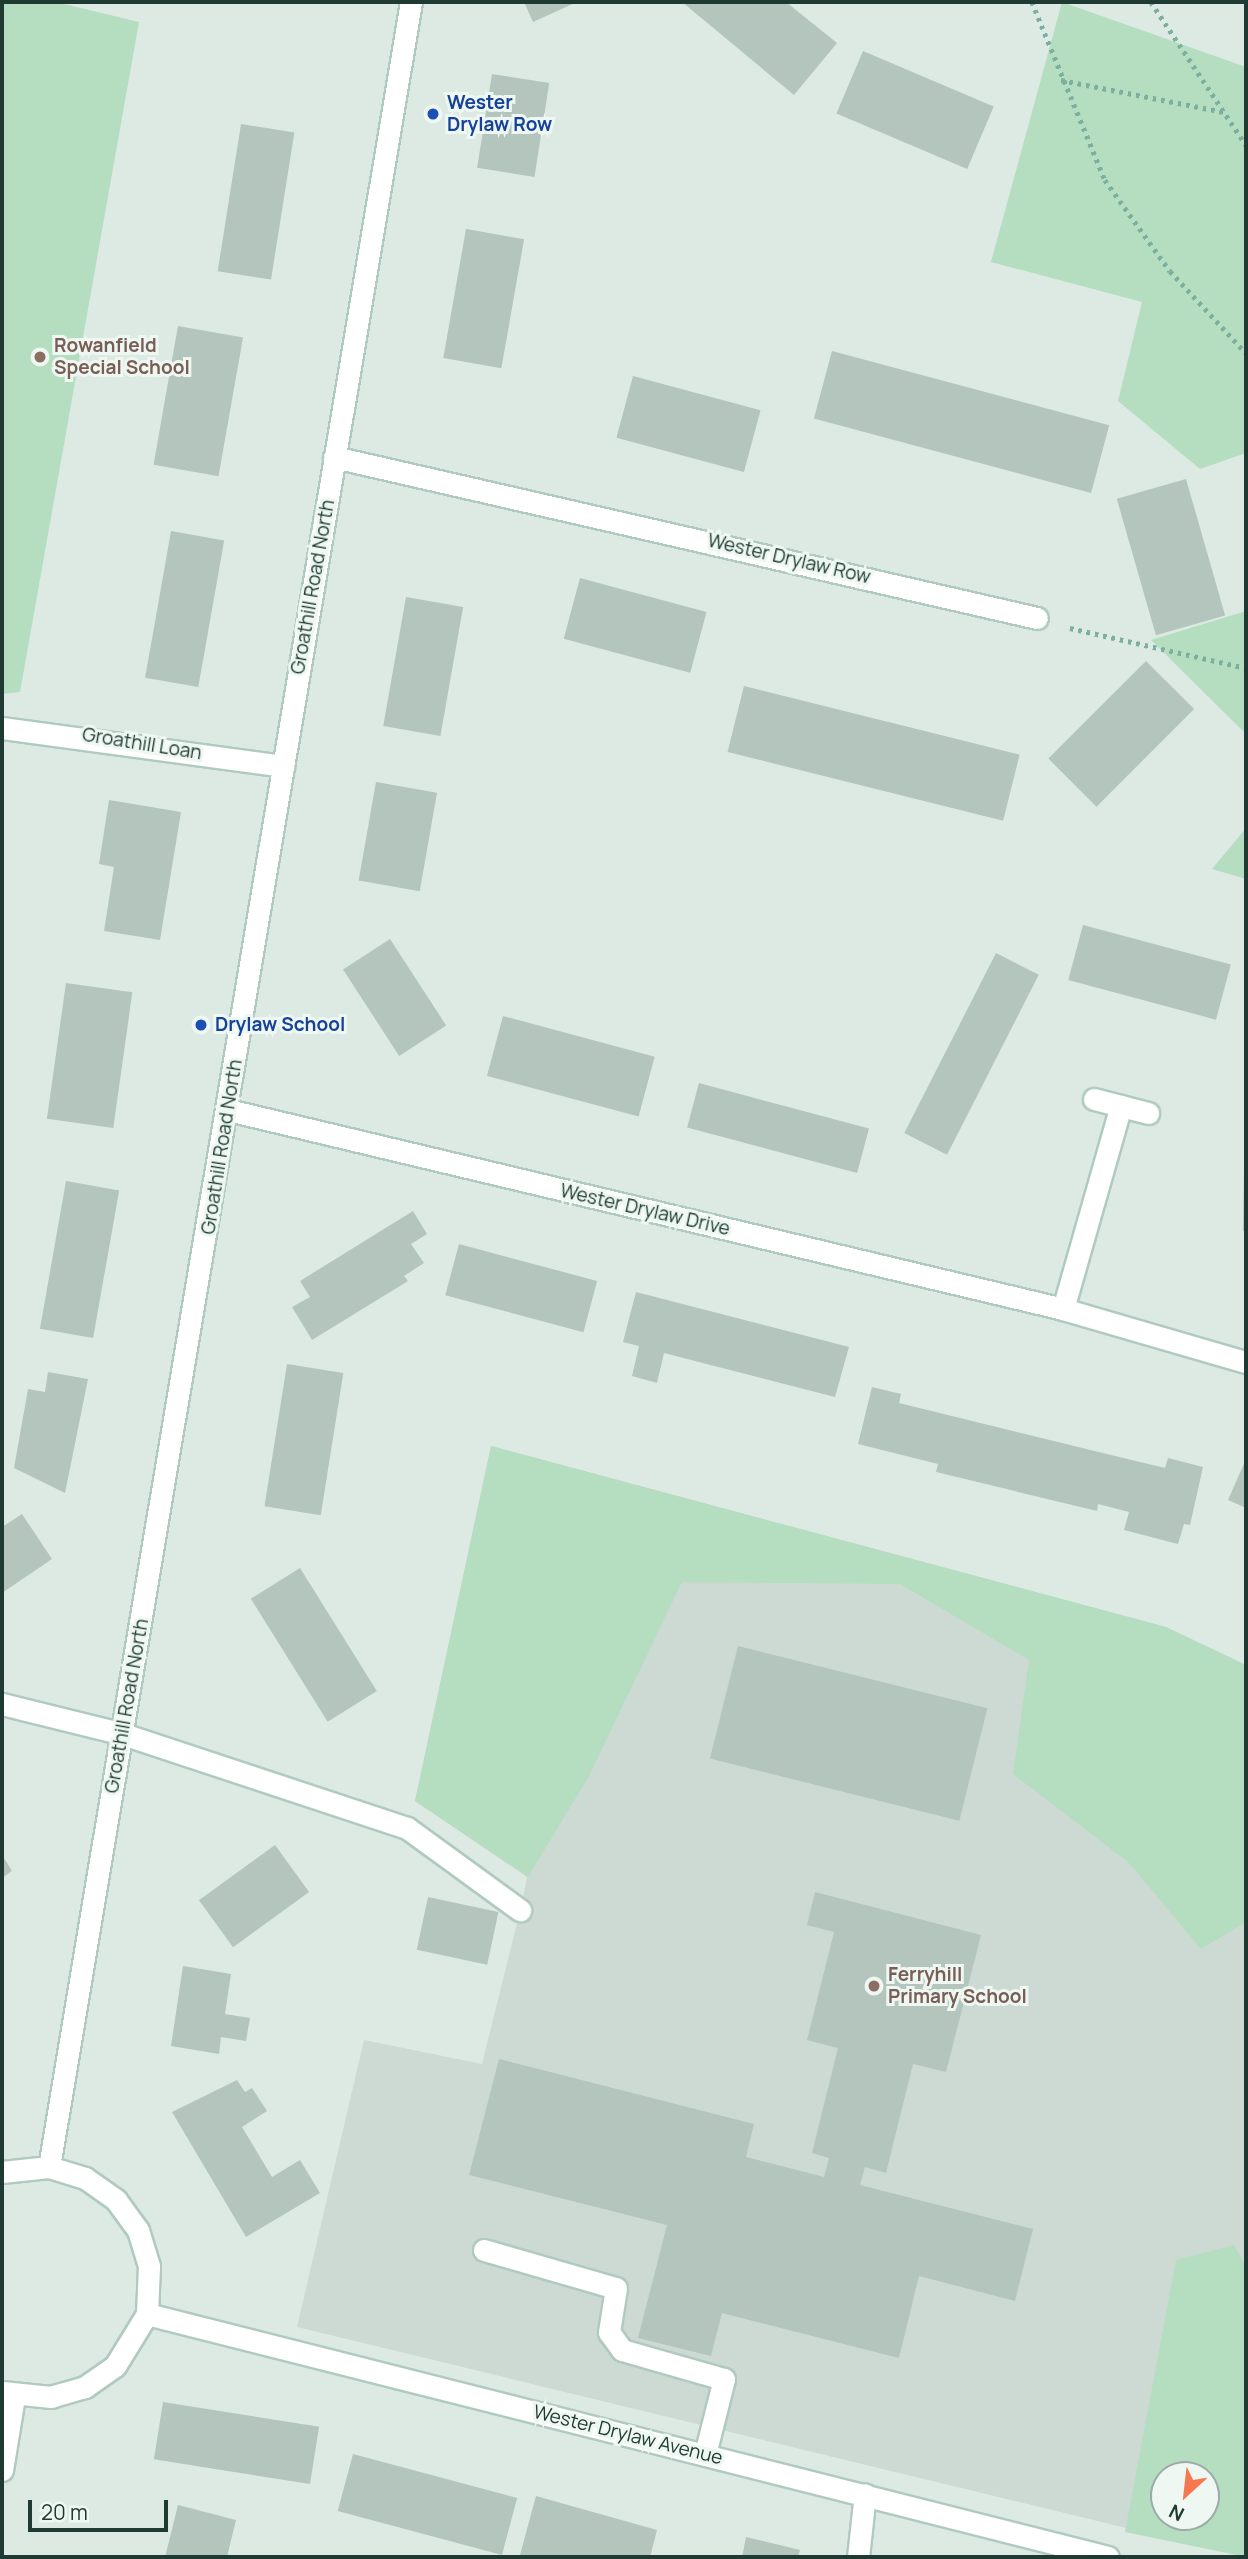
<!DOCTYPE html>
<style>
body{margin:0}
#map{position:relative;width:1248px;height:2559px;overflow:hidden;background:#ddeae4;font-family:Manrope,sans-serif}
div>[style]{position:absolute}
.built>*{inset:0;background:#ccdad3}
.green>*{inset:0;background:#b5ddc0}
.building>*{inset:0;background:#b3c5bd;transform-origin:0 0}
.path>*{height:4.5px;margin-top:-2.25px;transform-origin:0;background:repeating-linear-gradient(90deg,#7caf9f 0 3.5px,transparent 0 8.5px)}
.roads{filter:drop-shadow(2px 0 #b0cac1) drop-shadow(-2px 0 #b0cac1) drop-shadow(0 2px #b0cac1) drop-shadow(0 -2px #b0cac1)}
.lane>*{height:21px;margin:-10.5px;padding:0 10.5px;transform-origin:10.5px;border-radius:10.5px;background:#fff}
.street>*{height:21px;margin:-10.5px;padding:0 10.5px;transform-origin:10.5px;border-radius:10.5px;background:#fff}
.secondary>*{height:21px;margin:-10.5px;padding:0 10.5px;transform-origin:10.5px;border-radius:10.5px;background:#fff}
.dots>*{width:19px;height:19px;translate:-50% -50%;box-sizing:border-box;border:4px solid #eef7f2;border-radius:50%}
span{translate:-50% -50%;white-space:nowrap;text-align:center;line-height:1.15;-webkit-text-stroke:6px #eef7f2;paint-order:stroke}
.transit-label{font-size:19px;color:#164399;font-weight:700}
.left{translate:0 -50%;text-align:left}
.education-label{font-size:19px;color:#785e54;font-weight:700}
.street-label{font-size:19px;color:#1f3a33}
.frame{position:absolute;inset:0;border:4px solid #1f3a33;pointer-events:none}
.north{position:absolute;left:1150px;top:2461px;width:70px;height:70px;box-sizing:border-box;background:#eef7f2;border:2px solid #9baba6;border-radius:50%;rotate:207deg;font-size:19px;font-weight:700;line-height:28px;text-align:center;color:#1f3a33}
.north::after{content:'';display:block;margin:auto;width:24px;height:32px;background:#f7784e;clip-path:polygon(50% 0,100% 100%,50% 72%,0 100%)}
.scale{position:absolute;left:28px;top:2500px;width:140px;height:32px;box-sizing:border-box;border:4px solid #1f3a33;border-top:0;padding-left:9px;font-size:21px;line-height:24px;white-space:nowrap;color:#1f3a33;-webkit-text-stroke:5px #eef7f2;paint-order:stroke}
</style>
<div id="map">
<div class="built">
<div style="clip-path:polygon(evenodd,491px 1446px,1166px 1627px,1246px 1665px,1246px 2557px,297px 2327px,364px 2040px,482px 2064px,523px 1899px,527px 1877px,415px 1801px,491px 1446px,1164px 2475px,1206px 2475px,1206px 2517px,1164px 2517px,1164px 2475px)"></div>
</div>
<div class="green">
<div style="clip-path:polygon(2px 2px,56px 2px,139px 22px,20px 692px,2px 694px)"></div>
<div style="clip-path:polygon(1062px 2px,1246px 67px,1246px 453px,1200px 469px,1118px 401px,1142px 302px,991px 262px)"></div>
<div style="clip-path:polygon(1246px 611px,1246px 734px,1151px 640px)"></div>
<div style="clip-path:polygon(1246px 828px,1246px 879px,1212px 869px)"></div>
<div style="clip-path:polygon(491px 1446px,1166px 1627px,1246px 1665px,1246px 1922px,1201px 1949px,1128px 1862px,1013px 1774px,1029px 1660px,900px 1584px,682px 1582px,589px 1776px,528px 1877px,415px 1801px)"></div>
<div style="clip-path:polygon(evenodd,1234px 2245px,1246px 2267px,1246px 2557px,1125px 2532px,1176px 2260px,1234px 2245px,1206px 2475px,1206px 2517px,1164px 2517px,1164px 2475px,1206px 2475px)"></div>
</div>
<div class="building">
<div style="clip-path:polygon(524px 2px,577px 2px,533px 22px)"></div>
<div style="clip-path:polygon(682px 2px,786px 2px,837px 43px,794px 95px)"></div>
<div style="left:863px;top:51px;width:142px;height:68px;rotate:23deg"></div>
<div style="left:492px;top:74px;width:58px;height:95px;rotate:9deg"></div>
<div style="left:241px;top:124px;width:54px;height:149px;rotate:9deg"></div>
<div style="left:466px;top:229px;width:59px;height:131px;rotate:10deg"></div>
<div style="left:178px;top:326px;width:66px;height:141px;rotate:10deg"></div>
<div style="left:832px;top:351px;width:287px;height:70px;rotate:15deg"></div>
<div style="left:633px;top:376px;width:132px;height:64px;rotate:15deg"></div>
<div style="left:1186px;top:479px;width:142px;height:72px;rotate:74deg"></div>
<div style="left:171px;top:531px;width:54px;height:149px;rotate:10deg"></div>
<div style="left:580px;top:578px;width:131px;height:63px;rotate:15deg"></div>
<div style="left:406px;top:597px;width:58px;height:131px;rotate:10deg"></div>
<div style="left:1146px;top:661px;width:68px;height:138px;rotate:45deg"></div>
<div style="left:744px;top:686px;width:284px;height:68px;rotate:14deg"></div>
<div style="left:376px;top:782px;width:62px;height:100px;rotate:10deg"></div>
<div style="clip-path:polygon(109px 800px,181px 812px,160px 940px,104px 931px,114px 867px,99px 864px)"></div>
<div style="left:1083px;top:925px;width:153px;height:57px;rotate:15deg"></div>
<div style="left:390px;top:939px;width:103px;height:56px;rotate:57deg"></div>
<div style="left:996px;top:953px;width:48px;height:202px;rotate:27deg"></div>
<div style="left:66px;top:983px;width:67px;height:137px;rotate:8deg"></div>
<div style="left:503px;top:1016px;width:157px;height:62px;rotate:15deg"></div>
<div style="left:699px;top:1083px;width:176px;height:46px;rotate:15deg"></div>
<div style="clip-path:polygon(1246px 1167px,1246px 1231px,1243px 1231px,1244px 1167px)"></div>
<div style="left:66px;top:1181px;width:54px;height:150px;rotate:10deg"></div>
<div style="clip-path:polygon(413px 1211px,427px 1234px,411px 1244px,424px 1263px,404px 1276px,408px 1281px,312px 1340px,292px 1307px,310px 1297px,300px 1281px)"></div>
<div style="left:459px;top:1244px;width:143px;height:53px;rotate:15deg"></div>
<div style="clip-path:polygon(636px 1292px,849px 1347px,835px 1397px,664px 1353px,657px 1383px,632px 1376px,639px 1346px,623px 1342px)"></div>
<div style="left:287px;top:1364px;width:57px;height:144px;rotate:9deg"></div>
<div style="clip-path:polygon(48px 1372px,88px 1379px,65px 1493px,14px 1468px,28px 1389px,45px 1392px)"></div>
<div style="clip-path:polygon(872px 1387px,901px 1394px,899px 1403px,1111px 1455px,1165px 1468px,1168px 1458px,1203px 1467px,1190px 1525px,1184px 1524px,1178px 1544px,1124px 1530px,1129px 1512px,1098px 1504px,1097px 1511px,936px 1472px,938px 1464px,858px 1444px)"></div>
<div style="clip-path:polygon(1246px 1459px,1246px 1508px,1228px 1500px)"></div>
<div style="clip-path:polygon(22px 1514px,52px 1559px,2px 1593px,2px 1527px)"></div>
<div style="left:300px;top:1568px;width:145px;height:58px;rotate:58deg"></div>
<div style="left:738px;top:1646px;width:257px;height:116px;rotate:14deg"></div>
<div style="left:275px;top:1845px;width:58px;height:94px;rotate:54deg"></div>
<div style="clip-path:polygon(2px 1855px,12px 1871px,2px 1878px)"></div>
<div style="clip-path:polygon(815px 1892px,981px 1935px,946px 2072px,913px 2064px,886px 2173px,865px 2167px,860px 2185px,1033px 2229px,1015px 2301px,919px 2276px,899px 2358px,722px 2313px,711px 2356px,638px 2338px,667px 2225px,469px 2175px,499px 2059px,754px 2124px,746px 2157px,824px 2177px,829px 2158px,812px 2153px,838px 2048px,807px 2040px,834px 1932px,807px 1925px)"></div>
<div style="left:428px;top:1897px;width:72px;height:54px;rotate:12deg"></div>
<div style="clip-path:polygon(183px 1966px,231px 1974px,225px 2014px,250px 2018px,246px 2041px,221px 2037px,219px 2054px,171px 2046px)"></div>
<div style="clip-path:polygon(237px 2080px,245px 2092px,252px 2088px,267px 2111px,242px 2127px,272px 2177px,300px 2160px,320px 2193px,246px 2237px,172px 2112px)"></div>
<div style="left:163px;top:2402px;width:158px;height:58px;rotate:9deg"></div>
<div style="left:353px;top:2454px;width:170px;height:59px;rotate:15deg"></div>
<div style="clip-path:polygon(536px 2496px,657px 2530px,650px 2557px,520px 2555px)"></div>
<div style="clip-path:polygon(178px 2505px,236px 2520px,227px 2557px,165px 2557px)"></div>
<div style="clip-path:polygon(746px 2537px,800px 2550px,798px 2557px,742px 2557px)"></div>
</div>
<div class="path">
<div style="left:1032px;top:2px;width:192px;rotate:67.7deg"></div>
<div style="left:1105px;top:180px;width:112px;rotate:54.5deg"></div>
<div style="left:1170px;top:271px;width:112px;rotate:47.2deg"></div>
<div style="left:1151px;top:2px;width:172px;rotate:56.4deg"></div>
<div style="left:1061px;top:80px;width:166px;rotate:11.1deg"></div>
<div style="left:1070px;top:628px;width:180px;rotate:12.8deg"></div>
</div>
<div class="roads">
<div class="lane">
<div style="left:1094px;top:1099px;width:56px;rotate:14.5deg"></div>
<div style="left:123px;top:1734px;width:299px;rotate:18.3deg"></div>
<div style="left:407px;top:1828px;width:140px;rotate:36deg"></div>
<div style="left:484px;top:2250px;width:137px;rotate:16.1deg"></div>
<div style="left:616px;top:2288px;width:45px;rotate:99deg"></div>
<div style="left:609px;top:2332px;width:22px;rotate:54deg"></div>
<div style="left:622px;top:2350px;width:106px;rotate:15.9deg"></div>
<div style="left:724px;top:2379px;width:77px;rotate:104.2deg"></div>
</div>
<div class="street">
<div style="left:334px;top:457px;width:721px;rotate:12.9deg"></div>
<div style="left:2px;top:728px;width:284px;rotate:7.7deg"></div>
<div style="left:228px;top:1110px;width:858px;rotate:13.4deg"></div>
<div style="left:1063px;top:1309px;width:191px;rotate:16.2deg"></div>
<div style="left:1063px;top:1309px;width:211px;rotate:-74.1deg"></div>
<div style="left:2px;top:1704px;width:125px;rotate:13.9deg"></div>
<div style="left:147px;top:2314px;width:991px;rotate:14.19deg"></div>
<div style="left:858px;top:2557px;width:63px;rotate:-83.7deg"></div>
</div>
<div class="secondary">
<div style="left:49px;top:2167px;width:2195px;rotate:-80.51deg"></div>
<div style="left:2px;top:2172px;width:47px;rotate:-6.1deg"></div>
<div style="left:49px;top:2167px;width:38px;rotate:17deg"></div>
<div style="left:85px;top:2178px;width:38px;rotate:35deg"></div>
<div style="left:116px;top:2200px;width:37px;rotate:54deg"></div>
<div style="left:138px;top:2230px;width:38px;rotate:73deg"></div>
<div style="left:149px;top:2266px;width:48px;rotate:92.4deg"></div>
<div style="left:147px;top:2314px;width:61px;rotate:121.6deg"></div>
<div style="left:115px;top:2366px;width:37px;rotate:145deg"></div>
<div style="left:85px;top:2387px;width:35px;rotate:164deg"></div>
<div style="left:51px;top:2397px;width:49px;rotate:-174.2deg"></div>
<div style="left:2px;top:2470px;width:74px;rotate:-80.7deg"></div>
</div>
</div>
<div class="dots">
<div style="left:433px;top:114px;background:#1a4fb4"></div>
<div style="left:40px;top:357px;background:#8d6e63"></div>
<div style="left:201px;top:1025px;background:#1a4fb4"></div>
<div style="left:874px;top:1986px;background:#8d6e63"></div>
</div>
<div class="transit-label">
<span class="left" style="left:447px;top:114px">Wester<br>Drylaw Row</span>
<span class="left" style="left:215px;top:1025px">Drylaw School</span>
</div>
<div class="education-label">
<span class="left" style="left:54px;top:357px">Rowanfield<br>Special School</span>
<span class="left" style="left:888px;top:1986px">Ferryhill<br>Primary School</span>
</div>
<div class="street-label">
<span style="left:789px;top:559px;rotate:13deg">Wester Drylaw Row</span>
<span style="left:313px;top:587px;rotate:-80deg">Groathill Road North</span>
<span style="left:142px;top:744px;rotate:9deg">Groathill Loan</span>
<span style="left:222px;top:1147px;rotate:-81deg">Groathill Road North</span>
<span style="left:645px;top:1210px;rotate:13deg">Wester Drylaw Drive</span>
<span style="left:127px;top:1706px;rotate:-80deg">Groathill Road North</span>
<span style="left:628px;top:2435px;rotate:14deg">Wester Drylaw Avenue</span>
</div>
<div class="frame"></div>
<div class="north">N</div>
<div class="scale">20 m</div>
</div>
